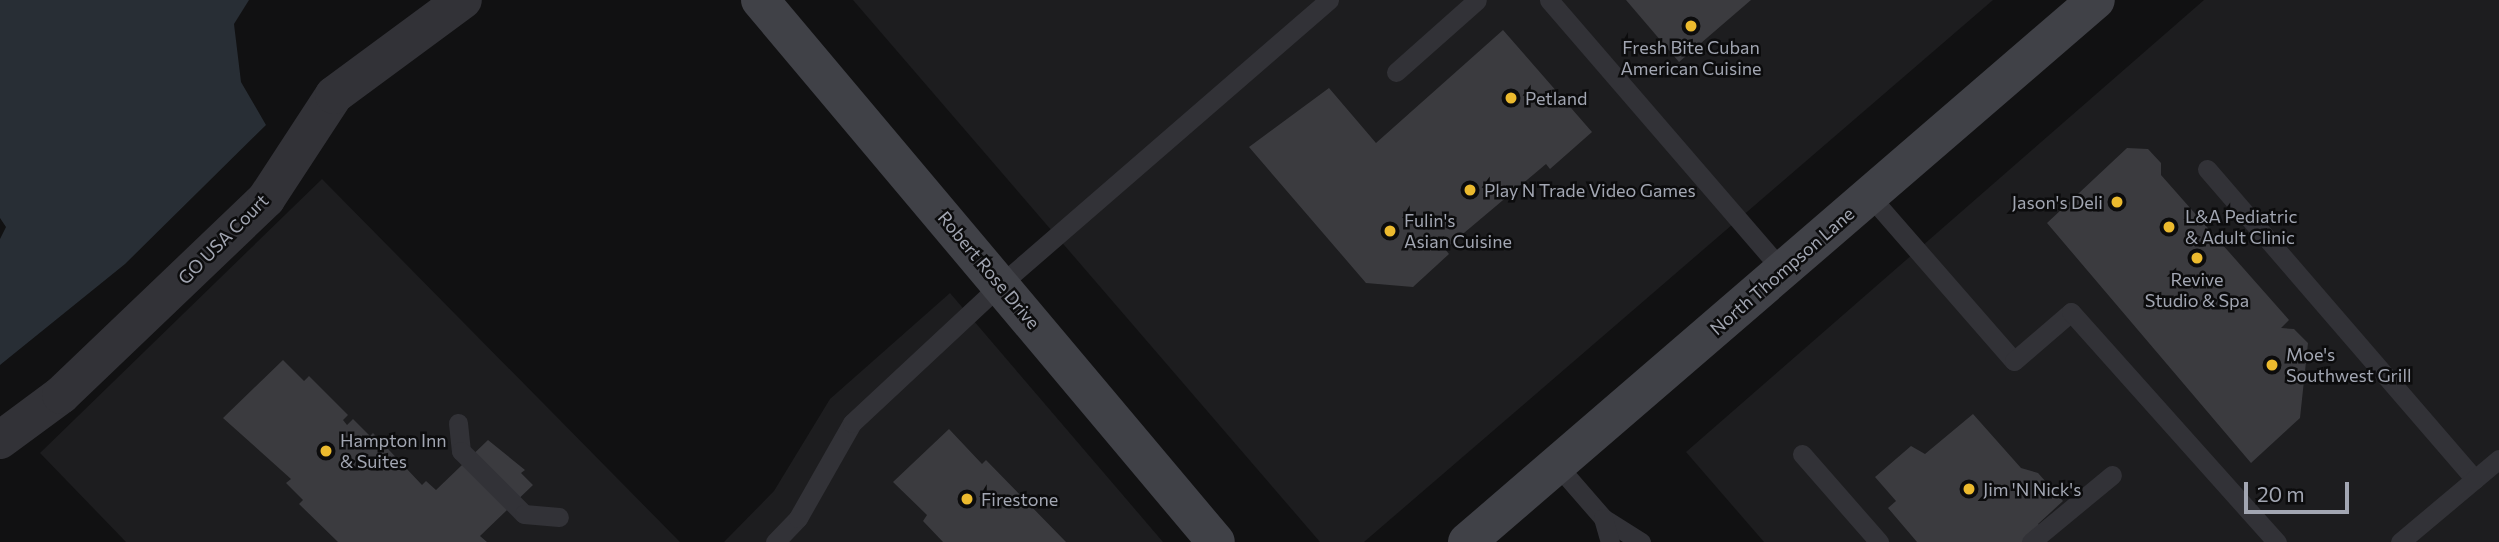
<!DOCTYPE html>
<style>
body{margin:0}
#map{position:relative;width:2499px;height:542px;overflow:hidden;background:#111112;font-family:Commissioner,sans-serif}
div>[style]{position:absolute}
.built>*{inset:0;background:#1d1d1f}
.water>*{inset:0;background:#282e35}
.building>*{inset:0;background:#3b3b3f}
.lane>*{height:19px;margin:-9.5px;padding:0 9.5px;transform-origin:9.5px;border-radius:9.5px;background:#323237}
.street>*{height:38px;margin:-19px;padding:0 19px;transform-origin:19px;border-radius:19px;background:#323237}
.secondary>*{height:38px;margin:-19px;padding:0 19px;transform-origin:19px;border-radius:19px;background:#404147}
.dots>*{width:19px;height:19px;translate:-50% -50%;box-sizing:border-box;border:4px solid #0c0c0d;border-radius:50%}
span{translate:-50% -50%;white-space:nowrap;text-align:center;line-height:1.15;-webkit-text-stroke:5px #0c0c0d;paint-order:stroke}
.poi-label{font-size:18px;color:#a2a6b2}
.left{translate:0 -50%;text-align:left}
.right{translate:-100% -50%;text-align:right}
.street-label{font-size:18px;color:#a2a6b2}
.scale{position:absolute;left:2244px;top:482px;width:105px;height:32px;box-sizing:border-box;border:4px solid #a2a6b2;border-top:0;padding-left:9px;font-size:21px;line-height:24px;white-space:nowrap;color:#a2a6b2;-webkit-text-stroke:5px #0c0c0d;paint-order:stroke}
</style>
<div id="map">
<div class="built">
<div style="clip-path:polygon(853px 0,1993px 0,1364px 542px,1320px 542px)"></div>
<div style="clip-path:polygon(2204px 0,2499px 0,2499px 542px,1764px 542px,1686px 452px)"></div>
<div style="clip-path:polygon(322px 179px,680px 542px,126px 542px,40px 453px)"></div>
<div style="clip-path:polygon(950px 293px,1163px 542px,724px 542px,774px 491px,830px 399px)"></div>
</div>
<div class="water">
<div style="clip-path:polygon(0 0,249px 0,234px 24px,241px 82px,266px 125px,125px 264px,0 365px,0 239px,6px 227px,0 218px)"></div>
</div>
<div class="building">
<div style="clip-path:polygon(1626px 0,1751px 0,1679px 62px)"></div>
<div style="clip-path:polygon(1503px 30px,1592px 132px,1550px 169px,1546px 164px,1445px 249px,1449px 254px,1413px 287px,1366px 283px,1249px 147px,1329px 88px,1376px 143px)"></div>
<div style="clip-path:polygon(2127px 148px,2148px 149px,2161px 163px,2161px 175px,2289px 320px,2281px 328px,2294px 329px,2308px 343px,2300px 418px,2251px 463px,2047px 223px)"></div>
<div style="clip-path:polygon(283px 360px,304px 381px,309px 376px,348px 415px,343px 420px,347px 425px,353px 419px,370px 436px,373px 433px,422px 485px,426px 481px,436px 490px,488px 440px,525px 470px,521px 473px,533px 485px,480px 536px,487px 542px,338px 542px,299px 504px,303px 500px,286px 483px,291px 479px,223px 418px)"></div>
<div style="clip-path:polygon(1973px 414px,2021px 468px,2038px 473px,2063px 501px,2038px 524px,2044px 531px,2031px 542px,1917px 542px,1888px 508px,1896px 501px,1875px 477px,1911px 446px,1925px 454px)"></div>
<div style="clip-path:polygon(949px 429px,982px 464px,986px 460px,1066px 542px,943px 542px,923px 521px,927px 515px,893px 482px)"></div>
</div>
<div class="lane">
<div style="left:1549px;top:0;width:357px;rotate:49.2deg"></div>
<div style="left:1396px;top:72px;width:108px;rotate:-41.6deg"></div>
<div style="left:2207px;top:169px;width:410px;rotate:49.2deg"></div>
<div style="left:1869px;top:195px;width:220px;rotate:48.9deg"></div>
<div style="left:2014px;top:361px;width:75px;rotate:-40.7deg"></div>
<div style="left:2071px;top:312px;width:309px;rotate:48.2deg"></div>
<div style="left:458px;top:423px;width:28px;rotate:84deg"></div>
<div style="left:461px;top:451px;width:89px;rotate:45deg"></div>
<div style="left:524px;top:514px;width:35px;rotate:5deg"></div>
<div style="left:1802px;top:454px;width:117px;rotate:48.8deg"></div>
<div style="left:1557px;top:465px;width:70px;rotate:49deg"></div>
<div style="left:1603px;top:518px;width:45px;rotate:32.3deg"></div>
<div style="left:1603px;top:518px;width:25px;rotate:74deg"></div>
<div style="left:775px;top:542px;width:33px;rotate:-46deg"></div>
<div style="left:798px;top:518px;width:109px;rotate:-60.4deg"></div>
<div style="left:852px;top:423px;width:204px;rotate:-43deg"></div>
<div style="left:1001px;top:284px;width:434px;rotate:-40.9deg"></div>
<div style="left:2031px;top:542px;width:105px;rotate:-39.6deg"></div>
<div style="left:2400px;top:542px;width:129px;rotate:-40deg"></div>
</div>
<div class="street">
<div style="left:0;top:440px;width:76px;rotate:-36.4deg"></div>
<div style="left:61px;top:395px;width:284px;rotate:-43.7deg"></div>
<div style="left:266px;top:199px;width:124px;rotate:-56.8deg"></div>
<div style="left:334px;top:95px;width:160px;rotate:-36.4deg"></div>
</div>
<div class="secondary">
<div style="left:760px;top:0;width:708px;rotate:49.93deg"></div>
<div style="left:1467px;top:542px;width:830px;rotate:-40.75deg"></div>
</div>
<div class="dots">
<div style="left:1691px;top:26px;background:#ecba2e"></div>
<div style="left:1511px;top:98px;background:#ecba2e"></div>
<div style="left:1470px;top:190px;background:#ecba2e"></div>
<div style="left:2117px;top:202px;background:#ecba2e"></div>
<div style="left:2169px;top:227px;background:#ecba2e"></div>
<div style="left:1390px;top:231px;background:#ecba2e"></div>
<div style="left:2197px;top:258px;background:#ecba2e"></div>
<div style="left:2272px;top:365px;background:#ecba2e"></div>
<div style="left:326px;top:451px;background:#ecba2e"></div>
<div style="left:1969px;top:489px;background:#ecba2e"></div>
<div style="left:967px;top:499px;background:#ecba2e"></div>
</div>
<div class="poi-label">
<span style="left:1691px;top:58px">Fresh Bite Cuban<br>American Cuisine</span>
<span class="left" style="left:1525px;top:98px">Petland</span>
<span class="left" style="left:1484px;top:190px">Play N Trade Video Games</span>
<span class="right" style="left:2103px;top:202px">Jason's Deli</span>
<span class="left" style="left:2185px;top:227px">L&amp;A Pediatric<br>&amp; Adult Clinic</span>
<span class="left" style="left:1404px;top:231px">Fulin's<br>Asian Cuisine</span>
<span style="left:2197px;top:290px">Revive<br>Studio &amp; Spa</span>
<span class="left" style="left:2286px;top:365px">Moe's<br>Southwest Grill</span>
<span class="left" style="left:340px;top:451px">Hampton Inn<br>&amp; Suites</span>
<span class="left" style="left:1983px;top:489px">Jim 'N Nick's</span>
<span class="left" style="left:981px;top:499px">Firestone</span>
</div>
<div class="street-label">
<span style="left:223px;top:239px;rotate:-45deg">GO USA Court</span>
<span style="left:989px;top:270px;rotate:50deg">Robert Rose Drive</span>
<span style="left:1782px;top:271px;rotate:-41deg">North Thompson Lane</span>
</div>
<div class="scale">20 m</div>
</div>
